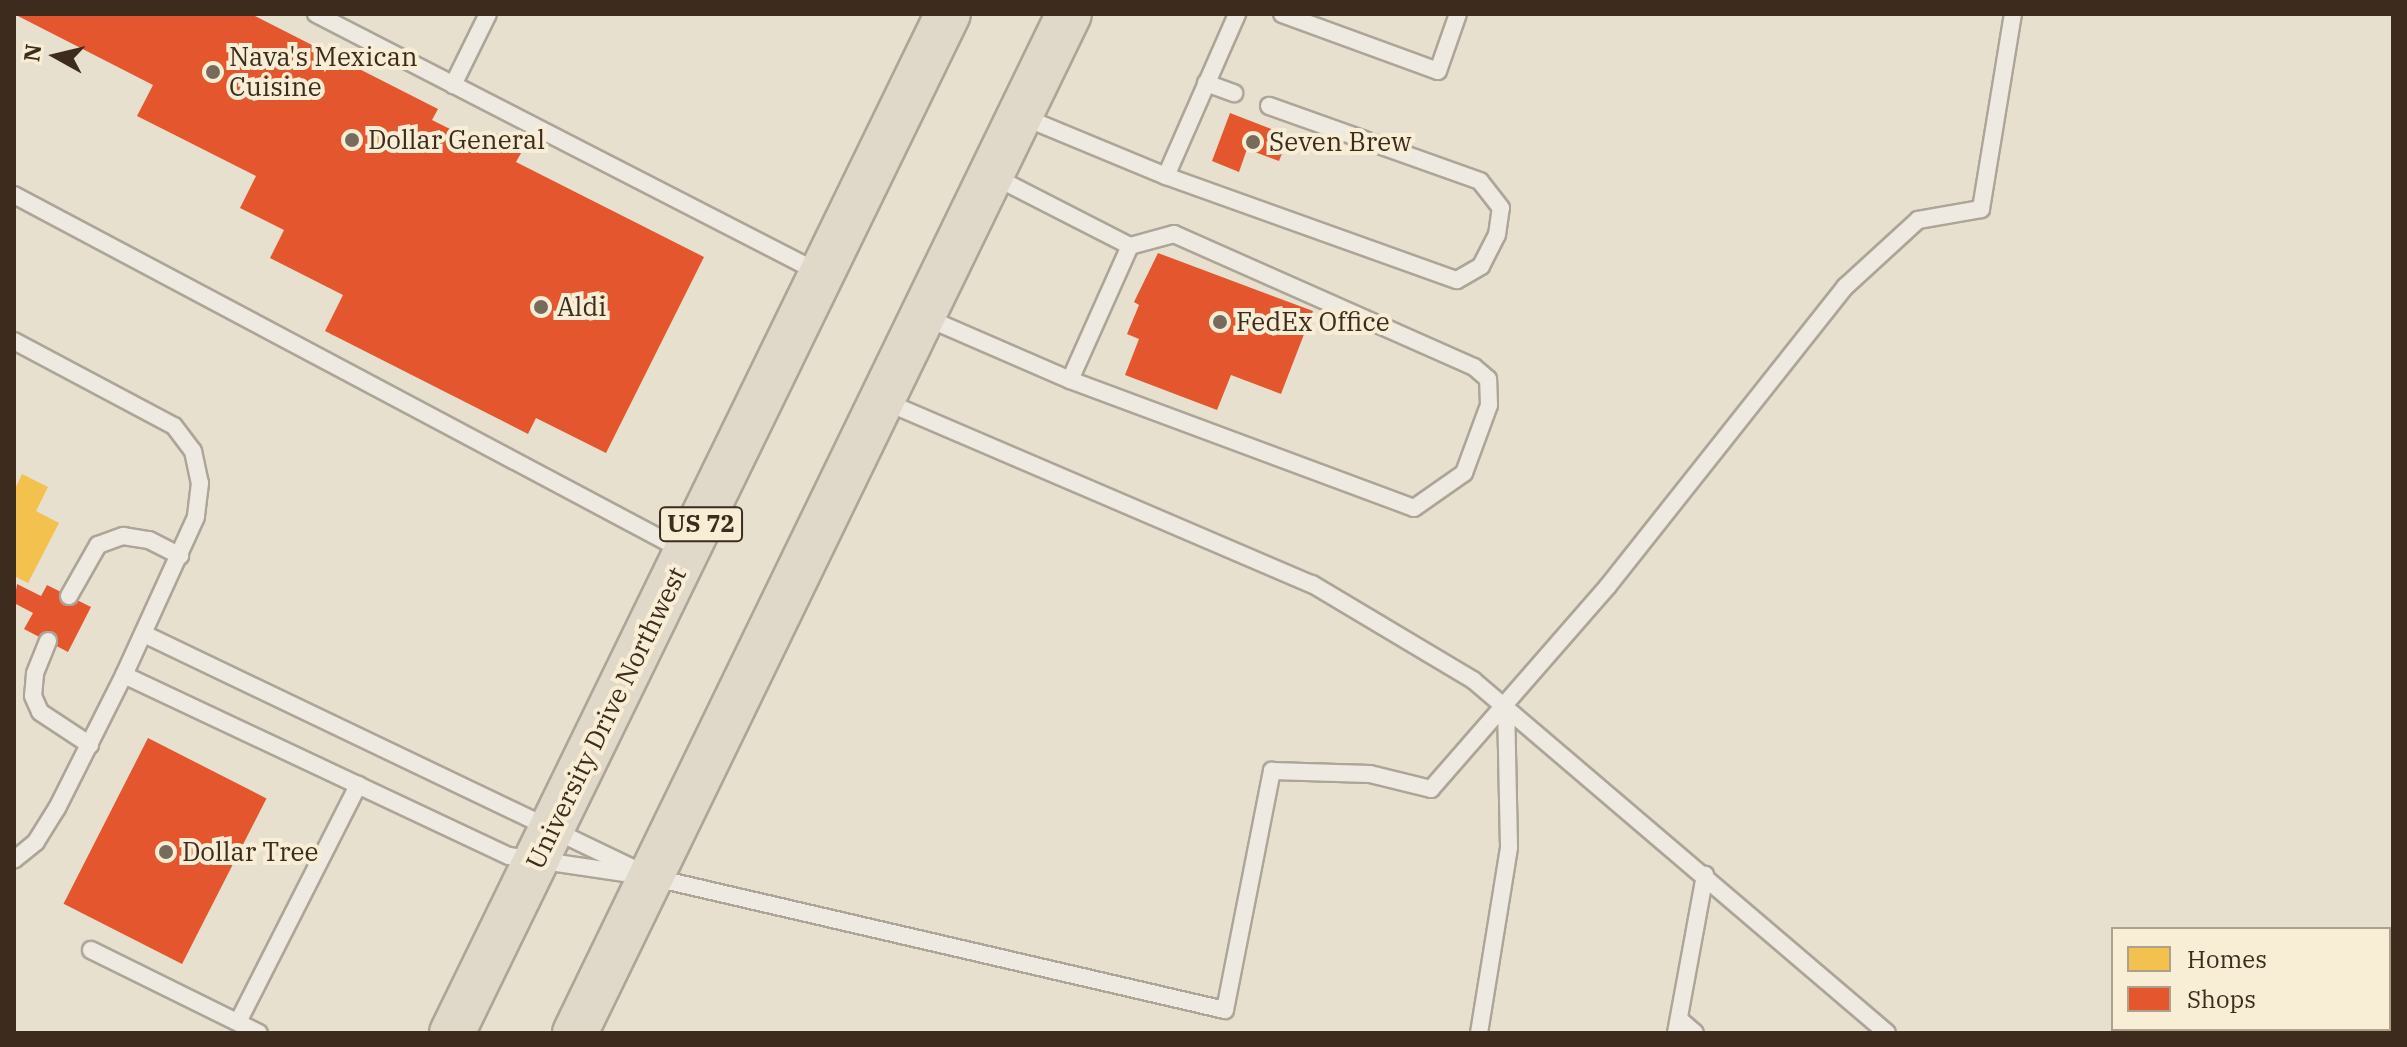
<!DOCTYPE html>
<style>
body{margin:0}
#map{position:relative;width:2407px;height:1047px;overflow:hidden;background:#e7e0cf;font-family:"IBM Plex Serif",serif}
div>[style]{position:absolute}
.homes>*{inset:0;background:#f2c14e}
.shops>*{inset:0;background:#e4572e;transform-origin:0 0}
.roads{filter:drop-shadow(2px 0 #aca598) drop-shadow(-2px 0 #aca598) drop-shadow(0 2px #aca598) drop-shadow(0 -2px #aca598)}
.service>*{height:16px;margin:-8px;padding:0 8px;transform-origin:8px;border-radius:8px;background:#efeae1}
.trunk>*{height:44px;margin:-22px;padding:0 22px;transform-origin:22px;border-radius:22px;background:#e0d8c9}
.dots>*{width:22px;height:22px;translate:-50% -50%;box-sizing:border-box;border:4px solid #f8edd5;border-radius:50%}
span{translate:-50% -50%;white-space:nowrap;text-align:center;line-height:1.15;-webkit-text-stroke:8px #f8edd5;paint-order:stroke}
.shield-label span{padding:2px 6px;background:#f8edd5;border:2px solid;border-radius:6px;-webkit-text-stroke-width:0}
.shield-label{font-size:24px;color:#3d2c1e;font-weight:700}
.poi-label{font-size:26px;color:#3d2c1e}
.left{translate:0 -50%;text-align:left}
.street-label{font-size:26px;color:#3d2c1e}
.frame{position:absolute;inset:0;border:16px solid #3d2c1e;pointer-events:none}
.legend{position:absolute;left:2111px;top:927px;width:280px;height:104px;box-sizing:border-box;background:#f8edd5;border:2px solid #ada08c;margin:0;padding:10px 14px;list-style:none;font-size:24px;color:#3d2c1e}
.legend li{display:flex;align-items:center;gap:16px;height:40px}
.legend b{width:40px;border:2px solid #ada08c}
.north{position:absolute;left:16px;top:16px;width:80px;height:80px;-webkit-text-stroke:6px #f8edd5;paint-order:stroke;rotate:278deg;font-size:22px;font-weight:700;line-height:32px;text-align:center;color:#3d2c1e}
.north::after{content:'';display:block;margin:auto;width:28px;height:36px;background:#3d2c1e;clip-path:polygon(50% 0,100% 100%,50% 72%,0 100%)}
</style>
<div id="map">
<div class="homes">
<div style="clip-path:polygon(22px 474px,48px 487px,36px 511px,59px 523px,28px 583px,14px 576px,14px 491px)"></div>
</div>
<div class="shops">
<div style="clip-path:polygon(14px 14px,251px 14px,438px 109px,432px 120px,484px 146px,492px 131px,524px 148px,516px 162px,704px 257px,606px 453px,536px 418px,528px 434px,325px 331px,343px 295px,270px 258px,284px 230px,240px 208px,256px 176px,137px 116px,153px 85px)"></div>
<div style="clip-path:polygon(1230px 113px,1289px 136px,1279px 161px,1247px 149px,1239px 172px,1212px 161px)"></div>
<div style="clip-path:polygon(1158px 253px,1313px 311px,1281px 394px,1231px 375px,1217px 410px,1125px 375px,1139px 339px,1127px 334px,1139px 305px,1134px 302px)"></div>
<div style="clip-path:polygon(17px 584px,41px 596px,47px 585px,91px 607px,68px 652px,24px 629px,33px 613px,14px 603px)"></div>
<div style="left:148px;top:738px;width:133px;height:186px;rotate:27deg"></div>
</div>
<div class="roads">
<div class="service">
<div style="left:316px;top:14px;width:567px;rotate:27.2deg"></div>
<div style="left:1282px;top:14px;width:166px;rotate:20.1deg"></div>
<div style="left:1438px;top:71px;width:60px;rotate:-70.7deg"></div>
<div style="left:1206px;top:83px;width:30px;rotate:20deg"></div>
<div style="left:453px;top:85px;width:79px;rotate:-63.8deg"></div>
<div style="left:1021px;top:116px;width:157px;rotate:22.5deg"></div>
<div style="left:1166px;top:176px;width:309px;rotate:19.7deg"></div>
<div style="left:1457px;top:280px;width:28px;rotate:-30deg"></div>
<div style="left:1481px;top:266px;width:35px;rotate:-63deg"></div>
<div style="left:1497px;top:235px;width:27px;rotate:-82deg"></div>
<div style="left:1501px;top:208px;width:34px;rotate:-128deg"></div>
<div style="left:1480px;top:181px;width:224px;rotate:-160.4deg"></div>
<div style="left:1166px;top:176px;width:177px;rotate:-66.3deg"></div>
<div style="left:14px;top:195px;width:759px;rotate:27.98deg"></div>
<div style="left:925px;top:317px;width:158px;rotate:23.5deg"></div>
<div style="left:1070px;top:380px;width:367px;rotate:20.4deg"></div>
<div style="left:1414px;top:508px;width:61px;rotate:-35deg"></div>
<div style="left:1464px;top:473px;width:72px;rotate:-69.8deg"></div>
<div style="left:1489px;top:405px;width:26px;rotate:-92deg"></div>
<div style="left:1488px;top:379px;width:18px;rotate:-139deg"></div>
<div style="left:1474px;top:367px;width:328px;rotate:-156.1deg"></div>
<div style="left:1174px;top:234px;width:46px;rotate:164.7deg"></div>
<div style="left:1130px;top:246px;width:154px;rotate:-152.9deg"></div>
<div style="left:14px;top:341px;width:181px;rotate:28deg"></div>
<div style="left:174px;top:426px;width:31px;rotate:53deg"></div>
<div style="left:193px;top:451px;width:33px;rotate:78deg"></div>
<div style="left:200px;top:483px;width:34px;rotate:97deg"></div>
<div style="left:196px;top:517px;width:174px;rotate:114.5deg"></div>
<div style="left:124px;top:675px;width:149px;rotate:116.7deg"></div>
<div style="left:57px;top:808px;width:40px;rotate:122deg"></div>
<div style="left:36px;top:842px;width:28px;rotate:141deg"></div>
<div style="left:1070px;top:380px;width:147px;rotate:-65.9deg"></div>
<div style="left:884px;top:401px;width:465px;rotate:23.2deg"></div>
<div style="left:1312px;top:584px;width:187px;rotate:30.8deg"></div>
<div style="left:1473px;top:680px;width:544px;rotate:40.45deg"></div>
<div style="left:69px;top:596px;width:59px;rotate:-60.4deg"></div>
<div style="left:98px;top:545px;width:27px;rotate:-20deg"></div>
<div style="left:123px;top:536px;width:26px;rotate:9deg"></div>
<div style="left:149px;top:540px;width:35px;rotate:27deg"></div>
<div style="left:144px;top:634px;width:544px;rotate:25.58deg"></div>
<div style="left:48px;top:641px;width:35px;rotate:112deg"></div>
<div style="left:35px;top:674px;width:22px;rotate:95deg"></div>
<div style="left:33px;top:696px;width:17px;rotate:66deg"></div>
<div style="left:40px;top:712px;width:60px;rotate:33.4deg"></div>
<div style="left:124px;top:675px;width:425px;rotate:25.2deg"></div>
<div style="left:509px;top:856px;width:144px;rotate:8.4deg"></div>
<div style="left:651px;top:877px;width:589px;rotate:13.05deg"></div>
<div style="left:1225px;top:1010px;width:244px;rotate:-78.9deg"></div>
<div style="left:1272px;top:771px;width:98px;rotate:1.8deg"></div>
<div style="left:1370px;top:774px;width:63px;rotate:13.8deg"></div>
<div style="left:1431px;top:789px;width:269px;rotate:-48.9deg"></div>
<div style="left:1608px;top:586px;width:382px;rotate:-51.6deg"></div>
<div style="left:1845px;top:287px;width:99px;rotate:-42.5deg"></div>
<div style="left:1918px;top:220px;width:64px;rotate:-9.9deg"></div>
<div style="left:1981px;top:209px;width:198px;rotate:-80.7deg"></div>
<div style="left:91px;top:950px;width:187px;rotate:26.3deg"></div>
<div style="left:1679px;top:1019px;width:21px;rotate:41deg"></div>
<div style="left:238px;top:1022px;width:266px;rotate:-63.1deg"></div>
<div style="left:1479px;top:1033px;width:188px;rotate:-80.8deg"></div>
<div style="left:1509px;top:847px;width:141px;rotate:-91.2deg"></div>
<div style="left:1676px;top:1033px;width:161px;rotate:-79.6deg"></div>
</div>
<div class="trunk">
<div style="left:452px;top:1033px;width:1133px;rotate:-64.05deg"></div>
<div style="left:575px;top:1033px;width:1132px;rotate:-64.14deg"></div>
</div>
</div>
<div class="dots">
<div style="left:213px;top:72px;background:#786b5c"></div>
<div style="left:352px;top:140px;background:#786b5c"></div>
<div style="left:1253px;top:142px;background:#786b5c"></div>
<div style="left:541px;top:307px;background:#786b5c"></div>
<div style="left:1220px;top:322px;background:#786b5c"></div>
<div style="left:166px;top:852px;background:#786b5c"></div>
</div>
<div class="shield-label">
<span style="left:701px;top:524px">US 72</span>
</div>
<div class="poi-label">
<span class="left" style="left:229px;top:72px">Nava's Mexican<br>Cuisine</span>
<span class="left" style="left:368px;top:140px">Dollar General</span>
<span class="left" style="left:1269px;top:142px">Seven Brew</span>
<span class="left" style="left:557px;top:307px">Aldi</span>
<span class="left" style="left:1236px;top:322px">FedEx Office</span>
<span class="left" style="left:182px;top:852px">Dollar Tree</span>
</div>
<div class="street-label">
<span style="left:606px;top:718px;rotate:-64deg">University Drive Northwest</span>
</div>
<div class="frame"></div>
<ul class="legend">
<li><b style="height:22px;background:#f2c14e"></b>Homes</li>
<li><b style="height:22px;background:#e4572e"></b>Shops</li>
</ul>
<div class="north">N</div>
</div>
